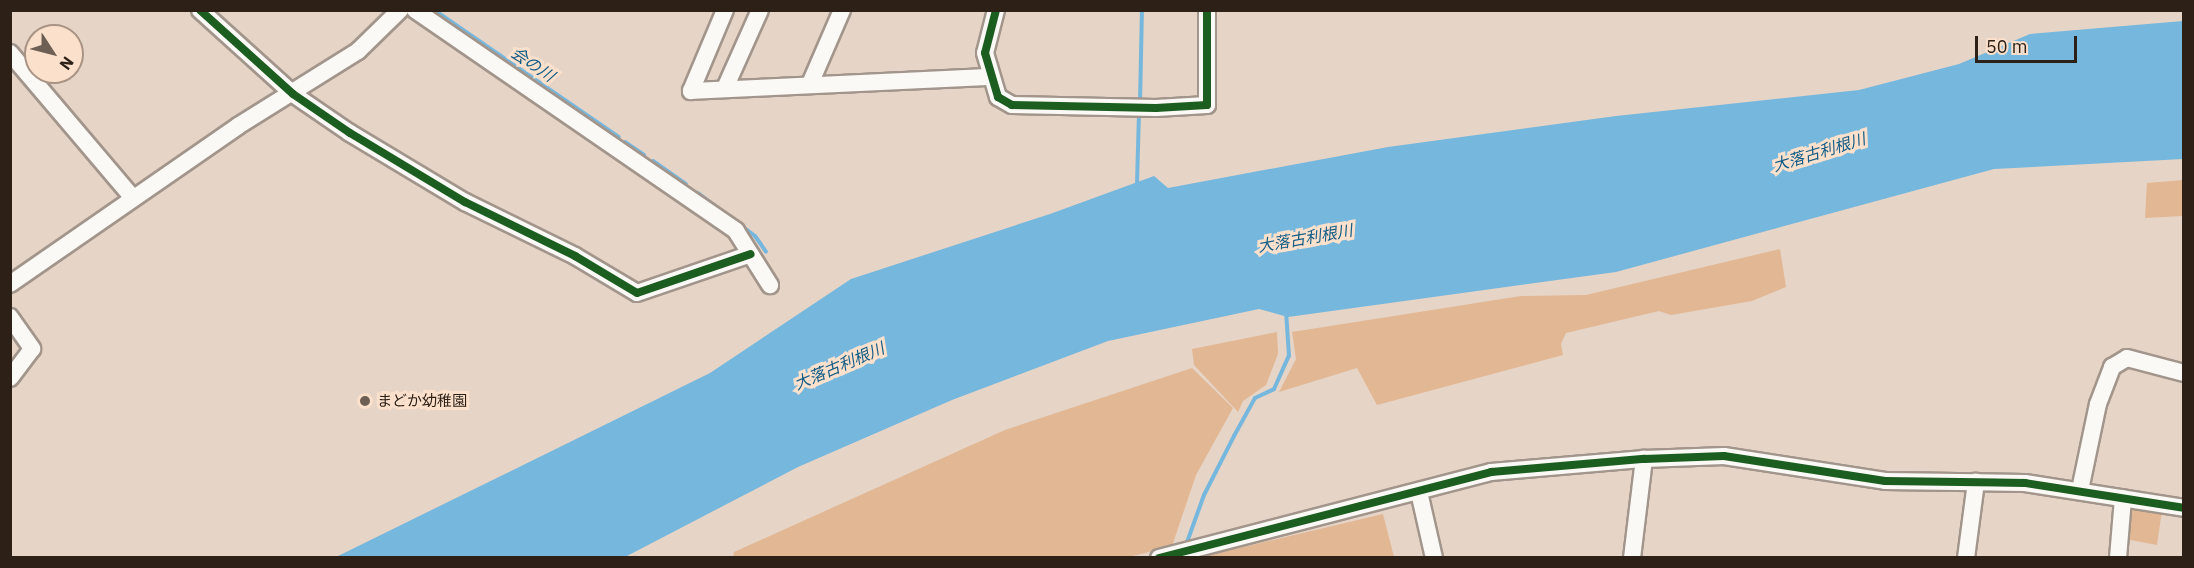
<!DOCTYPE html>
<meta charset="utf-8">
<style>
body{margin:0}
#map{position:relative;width:2194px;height:568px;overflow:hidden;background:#e6d4c6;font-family:"IBM Plex Sans","Noto Sans JP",sans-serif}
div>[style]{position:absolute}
.green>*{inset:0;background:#e2b794}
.water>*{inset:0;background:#76b7de}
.stream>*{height:4px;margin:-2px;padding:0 2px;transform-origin:2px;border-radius:2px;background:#76b7de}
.roads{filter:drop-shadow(2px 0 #a2958b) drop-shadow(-2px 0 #a2958b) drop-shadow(0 2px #a2958b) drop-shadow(0 -2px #a2958b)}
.minor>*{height:16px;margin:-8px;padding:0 8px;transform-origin:8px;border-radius:8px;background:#fbf9f6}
.cycleway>*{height:8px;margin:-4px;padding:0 4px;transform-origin:4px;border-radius:4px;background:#1b5e20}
.dots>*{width:16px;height:16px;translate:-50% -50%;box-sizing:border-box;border:3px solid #fbe0cc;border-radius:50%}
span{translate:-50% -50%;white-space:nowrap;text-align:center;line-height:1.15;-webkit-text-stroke:6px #fbe0cc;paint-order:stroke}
.poi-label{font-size:15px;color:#2c2017}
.left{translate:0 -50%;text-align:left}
.water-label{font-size:16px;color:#125c86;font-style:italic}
.frame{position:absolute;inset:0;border:12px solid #2c2017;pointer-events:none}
.north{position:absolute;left:24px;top:24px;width:60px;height:60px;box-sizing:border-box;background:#fbe0cc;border:2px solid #a89384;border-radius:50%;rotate:126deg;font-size:16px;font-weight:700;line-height:24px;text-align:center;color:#2c2017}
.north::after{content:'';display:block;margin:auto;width:21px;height:27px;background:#6d5f54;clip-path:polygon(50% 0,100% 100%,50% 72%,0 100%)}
.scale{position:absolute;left:1975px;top:36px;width:102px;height:27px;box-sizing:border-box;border:3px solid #2c2017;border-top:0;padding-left:8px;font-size:18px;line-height:21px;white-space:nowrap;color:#2c2017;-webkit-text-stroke:4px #fbe0cc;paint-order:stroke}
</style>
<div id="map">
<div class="green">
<div style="clip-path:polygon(2183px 180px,2183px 216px,2145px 218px,2147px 183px)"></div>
<div style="clip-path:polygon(1780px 249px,1786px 287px,1752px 301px,1671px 315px,1659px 311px,1566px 333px,1561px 344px,1563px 355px,1377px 405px,1357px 368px,1279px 392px,1296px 359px,1292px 332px,1521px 296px,1586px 295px)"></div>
<div style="clip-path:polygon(1277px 332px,1278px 354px,1266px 385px,1243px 401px,1238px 412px,1194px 365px,1192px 349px)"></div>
<div style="clip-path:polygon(1192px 368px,1233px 408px,1196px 475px,1172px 546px,1125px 558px,733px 558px,734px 552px,1005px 430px)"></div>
<div style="clip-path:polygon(2133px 505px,2162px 510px,2157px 545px,2125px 539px,2128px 509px)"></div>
<div style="clip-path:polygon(1383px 514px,1394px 557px,1201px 557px)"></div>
</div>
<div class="water">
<div style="clip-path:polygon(2183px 21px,2183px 159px,1994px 169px,1616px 272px,1288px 317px,1259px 309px,1108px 341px,952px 400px,798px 467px,625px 557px,336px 557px,710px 373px,851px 279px,1050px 214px,1154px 176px,1168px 188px,1388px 147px,1616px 116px,1859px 90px,1959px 64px,2030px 34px)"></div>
</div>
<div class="stream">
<div style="left:434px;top:10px;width:224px;rotate:34.5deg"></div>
<div style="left:1140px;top:103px;width:93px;rotate:-88.8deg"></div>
<div style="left:625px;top:142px;width:23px;rotate:34deg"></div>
<div style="left:653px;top:161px;width:40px;rotate:34.9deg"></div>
<div style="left:1137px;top:184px;width:73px;rotate:-88.4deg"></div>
<div style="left:698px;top:193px;width:71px;rotate:37deg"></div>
<div style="left:755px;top:236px;width:19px;rotate:55deg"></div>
<div style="left:1186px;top:545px;width:53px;rotate:-70.2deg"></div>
<div style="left:1204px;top:495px;width:66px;rotate:-63deg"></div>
<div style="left:1234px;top:436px;width:43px;rotate:-61.1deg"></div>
<div style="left:1255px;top:398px;width:21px;rotate:-25deg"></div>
<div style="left:1274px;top:389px;width:36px;rotate:-66deg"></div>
<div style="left:1289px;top:356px;width:45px;rotate:-93.8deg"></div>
</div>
<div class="roads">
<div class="minor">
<div style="left:200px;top:10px;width:125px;rotate:42.1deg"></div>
<div style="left:293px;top:94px;width:69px;rotate:34.4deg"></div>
<div style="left:350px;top:133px;width:134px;rotate:31deg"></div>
<div style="left:465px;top:202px;width:123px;rotate:26.1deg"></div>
<div style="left:575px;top:256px;width:72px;rotate:30.8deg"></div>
<div style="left:637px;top:293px;width:120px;rotate:-18.9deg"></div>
<div style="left:415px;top:10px;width:390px;rotate:34.5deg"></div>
<div style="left:736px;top:231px;width:64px;rotate:57.8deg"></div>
<div style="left:725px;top:10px;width:88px;rotate:112.8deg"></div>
<div style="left:691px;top:91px;width:299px;rotate:-2.7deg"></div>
<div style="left:996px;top:10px;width:44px;rotate:104.3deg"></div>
<div style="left:985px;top:53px;width:46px;rotate:73.5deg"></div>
<div style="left:998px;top:97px;width:16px;rotate:30deg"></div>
<div style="left:1012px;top:105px;width:144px;rotate:1.2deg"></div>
<div style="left:1156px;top:108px;width:51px;rotate:-3.4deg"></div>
<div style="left:1207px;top:105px;width:95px;rotate:-90deg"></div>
<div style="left:10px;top:53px;width:190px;rotate:49.7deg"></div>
<div style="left:810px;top:84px;width:81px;rotate:-66.6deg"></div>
<div style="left:726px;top:86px;width:83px;rotate:-65.9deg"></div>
<div style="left:10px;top:284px;width:277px;rotate:-34.7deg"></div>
<div style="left:238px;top:126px;width:142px;rotate:-32deg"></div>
<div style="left:358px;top:51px;width:59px;rotate:-44.3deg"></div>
<div style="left:10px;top:317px;width:39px;rotate:55deg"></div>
<div style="left:32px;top:349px;width:36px;rotate:127deg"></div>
<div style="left:2080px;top:490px;width:88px;rotate:-78.2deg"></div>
<div style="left:2098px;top:404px;width:40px;rotate:-69deg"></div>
<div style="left:2112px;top:367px;width:17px;rotate:-31deg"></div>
<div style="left:2127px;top:358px;width:59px;rotate:14.7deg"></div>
<div style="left:1419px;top:492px;width:68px;rotate:77.2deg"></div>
<div style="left:1159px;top:558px;width:343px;rotate:-14.5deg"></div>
<div style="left:1491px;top:472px;width:154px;rotate:-4.9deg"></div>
<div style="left:1644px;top:459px;width:80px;rotate:-2.1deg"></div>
<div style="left:1724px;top:456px;width:163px;rotate:8.8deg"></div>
<div style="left:1885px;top:481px;width:140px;rotate:0.8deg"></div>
<div style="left:2025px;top:483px;width:161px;rotate:8.9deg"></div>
<div style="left:1632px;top:558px;width:100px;rotate:-83.1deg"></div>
<div style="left:1966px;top:558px;width:77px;rotate:-82.5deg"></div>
<div style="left:2118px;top:558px;width:60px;rotate:-85.2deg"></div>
</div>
</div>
<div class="cycleway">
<div style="left:200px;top:10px;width:125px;rotate:42.1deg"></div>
<div style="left:293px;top:94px;width:69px;rotate:34.4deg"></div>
<div style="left:350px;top:133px;width:134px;rotate:31deg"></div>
<div style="left:465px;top:202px;width:123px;rotate:26.1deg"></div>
<div style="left:575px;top:256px;width:72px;rotate:30.8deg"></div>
<div style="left:637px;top:293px;width:120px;rotate:-18.9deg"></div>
<div style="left:996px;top:10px;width:44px;rotate:104.3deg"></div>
<div style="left:985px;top:53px;width:46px;rotate:73.5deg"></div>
<div style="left:998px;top:97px;width:16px;rotate:30deg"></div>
<div style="left:1012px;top:105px;width:144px;rotate:1.2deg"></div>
<div style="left:1156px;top:108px;width:51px;rotate:-3.4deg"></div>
<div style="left:1207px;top:105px;width:95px;rotate:-90deg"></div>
<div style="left:1159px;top:558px;width:343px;rotate:-14.5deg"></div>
<div style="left:1491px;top:472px;width:154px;rotate:-4.9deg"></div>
<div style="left:1644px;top:459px;width:80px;rotate:-2.1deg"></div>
<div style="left:1724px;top:456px;width:163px;rotate:8.8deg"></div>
<div style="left:1885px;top:481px;width:140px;rotate:0.8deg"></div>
<div style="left:2025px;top:483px;width:161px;rotate:8.9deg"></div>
</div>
<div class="dots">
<div style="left:365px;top:401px;background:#6d5f54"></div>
</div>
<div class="poi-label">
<span class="left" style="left:377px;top:401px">まどか幼稚園</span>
</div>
<div class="water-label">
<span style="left:533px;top:64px;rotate:34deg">会の川</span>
<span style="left:1819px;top:152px;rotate:-17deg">大落古利根川</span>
<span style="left:1305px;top:238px;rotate:-10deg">大落古利根川</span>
<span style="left:839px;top:366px;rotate:-23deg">大落古利根川</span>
</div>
<div class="frame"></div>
<div class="north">N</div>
<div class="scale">50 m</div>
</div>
